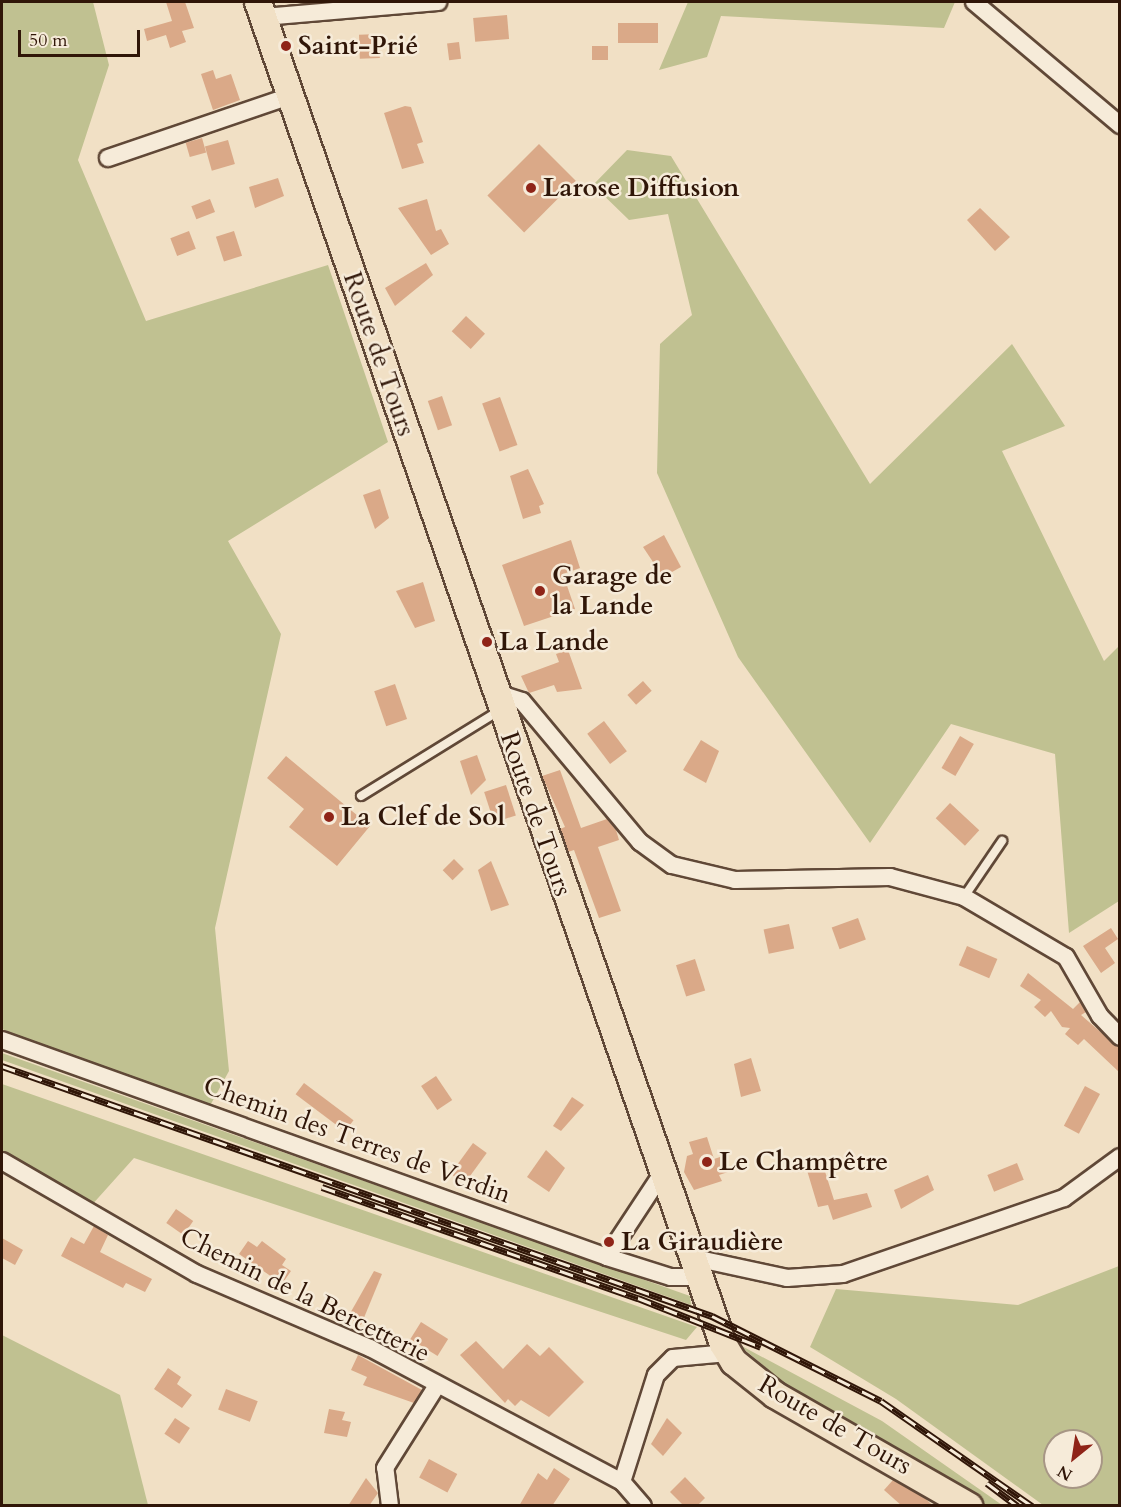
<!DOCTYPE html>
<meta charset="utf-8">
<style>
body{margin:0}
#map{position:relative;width:1121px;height:1507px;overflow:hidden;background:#f1e0c5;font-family:Cardo,serif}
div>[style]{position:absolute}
.green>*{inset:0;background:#c0c191}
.building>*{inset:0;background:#daa988;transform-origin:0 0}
.roads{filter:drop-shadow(2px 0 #604837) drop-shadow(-2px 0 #604837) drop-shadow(0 2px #604837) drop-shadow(0 -2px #604837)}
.lane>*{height:8px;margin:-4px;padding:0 4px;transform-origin:4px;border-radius:4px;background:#f6ebd9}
.street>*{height:16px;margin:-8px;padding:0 8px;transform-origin:8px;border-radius:8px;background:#f6ebd9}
.primary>*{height:26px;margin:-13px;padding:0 13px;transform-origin:13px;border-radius:13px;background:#f1e0c5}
.rail>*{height:7px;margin-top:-3.5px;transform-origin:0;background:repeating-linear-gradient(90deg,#f6ebd9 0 14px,#301608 0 28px);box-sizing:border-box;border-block:2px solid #301608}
.dots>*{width:16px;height:16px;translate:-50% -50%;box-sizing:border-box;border:3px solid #f6ebd9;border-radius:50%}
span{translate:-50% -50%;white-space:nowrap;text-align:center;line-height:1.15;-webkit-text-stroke:5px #f6ebd9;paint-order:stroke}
.poi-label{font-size:26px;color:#301608;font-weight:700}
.left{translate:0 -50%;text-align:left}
.street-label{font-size:26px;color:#301608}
.frame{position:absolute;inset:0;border:3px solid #301608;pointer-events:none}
.north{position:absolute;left:1043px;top:1429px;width:60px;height:60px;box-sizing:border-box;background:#f6ebd9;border:2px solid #a79685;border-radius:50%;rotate:210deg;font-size:16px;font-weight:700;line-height:24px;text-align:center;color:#301608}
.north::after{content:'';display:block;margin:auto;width:21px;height:27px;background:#8f2418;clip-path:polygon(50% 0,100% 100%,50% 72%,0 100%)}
.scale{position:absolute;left:18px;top:30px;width:122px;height:27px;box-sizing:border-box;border:3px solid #301608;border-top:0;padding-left:8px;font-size:18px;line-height:21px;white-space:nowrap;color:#301608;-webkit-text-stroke:4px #f6ebd9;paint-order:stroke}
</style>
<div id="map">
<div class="green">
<div style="clip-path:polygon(2px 2px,93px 2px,109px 65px,78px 160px,146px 321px,328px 265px,388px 442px,228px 541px,281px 634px,215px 928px,229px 1071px,206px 1113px,2px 1029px)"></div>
<div style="clip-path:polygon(688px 2px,955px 2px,944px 28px,721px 16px,707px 57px,659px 70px)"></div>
<div style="clip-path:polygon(627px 150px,671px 156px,870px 484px,1012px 344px,1065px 426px,1002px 451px,1104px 661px,1119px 646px,1119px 901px,1069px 933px,1055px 754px,951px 724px,870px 843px,738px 657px,657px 473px,660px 344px,692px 315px,668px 214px,629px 220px,593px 185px)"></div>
<div style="clip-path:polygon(2px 1053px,690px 1296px,691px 1305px,2px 1060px)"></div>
<div style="clip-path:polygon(2px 1084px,697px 1327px,686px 1340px,134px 1158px,90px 1207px,2px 1151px)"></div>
<div style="clip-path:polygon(evenodd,1119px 1266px,1119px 1505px,1043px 1505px,896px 1399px,810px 1347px,836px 1289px,1018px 1305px,1119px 1266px,1055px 1441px,1091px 1441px,1091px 1477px,1055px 1477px,1055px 1441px)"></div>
<div style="clip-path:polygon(2px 1335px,120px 1395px,148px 1505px,2px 1505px)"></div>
<div style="clip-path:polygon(738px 1344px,882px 1421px,1002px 1505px,984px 1505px,938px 1472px,797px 1394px)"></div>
</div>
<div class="building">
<div style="clip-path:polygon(166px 2px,185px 2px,194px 28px,182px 31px,186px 42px,170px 48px,166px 35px,147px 41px,144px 29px,172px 21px)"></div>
<div style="left:507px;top:15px;width:24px;height:34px;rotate:85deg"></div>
<div style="left:658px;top:23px;width:20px;height:40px;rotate:90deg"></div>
<div style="left:379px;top:34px;width:24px;height:20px;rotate:88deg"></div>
<div style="left:459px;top:42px;width:17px;height:12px;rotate:83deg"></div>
<div style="left:592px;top:46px;width:16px;height:14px"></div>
<div style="clip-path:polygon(213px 70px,216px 79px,231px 74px,240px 100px,213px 110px,201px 74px)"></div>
<div style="clip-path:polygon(405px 106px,411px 107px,423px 142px,417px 144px,424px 163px,402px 169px,384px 113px)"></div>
<div style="left:202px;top:138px;width:15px;height:17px;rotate:74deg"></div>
<div style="left:228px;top:140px;width:25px;height:24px;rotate:74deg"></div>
<div style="left:539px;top:144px;width:52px;height:73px;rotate:45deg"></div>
<div style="clip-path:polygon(278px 178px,284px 196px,255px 208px,249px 187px)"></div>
<div style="left:210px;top:199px;width:14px;height:20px;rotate:69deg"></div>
<div style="clip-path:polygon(427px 199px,436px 231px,441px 229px,449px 244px,431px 255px,398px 208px)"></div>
<div style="clip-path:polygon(980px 208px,1010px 237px,995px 251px,967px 220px)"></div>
<div style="left:189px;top:231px;width:19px;height:20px;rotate:69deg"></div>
<div style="left:234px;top:231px;width:26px;height:19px;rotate:72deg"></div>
<div style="clip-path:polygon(426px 263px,433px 275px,395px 306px,385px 288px)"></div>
<div style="left:466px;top:316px;width:26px;height:21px;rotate:43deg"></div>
<div style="left:442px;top:396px;width:31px;height:15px;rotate:71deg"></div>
<div style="left:500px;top:397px;width:51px;height:19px;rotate:70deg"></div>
<div style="clip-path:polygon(528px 469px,544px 504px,539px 506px,541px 513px,523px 519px,510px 476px)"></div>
<div style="clip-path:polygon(380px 489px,389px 518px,375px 529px,363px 495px)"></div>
<div style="clip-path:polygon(664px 535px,681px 567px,663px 577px,643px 547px)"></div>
<div style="clip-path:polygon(571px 540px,580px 568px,563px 574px,575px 609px,524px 626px,502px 565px)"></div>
<div style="clip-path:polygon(423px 582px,435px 621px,415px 628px,396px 591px)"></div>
<div style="clip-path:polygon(568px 650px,582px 689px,557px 692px,554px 685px,529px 693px,521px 676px,559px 662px,556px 654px)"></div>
<div style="left:643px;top:681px;width:13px;height:21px;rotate:48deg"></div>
<div style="left:395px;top:684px;width:37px;height:22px;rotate:71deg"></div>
<div style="left:604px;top:721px;width:38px;height:21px;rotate:53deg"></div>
<div style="left:960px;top:736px;width:16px;height:37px;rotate:30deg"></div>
<div style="clip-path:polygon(701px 740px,719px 751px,706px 783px,683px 770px)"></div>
<div style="clip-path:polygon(477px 755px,486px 780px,471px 795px,460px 761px)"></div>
<div style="clip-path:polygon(286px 756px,370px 826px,337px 866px,289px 827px,304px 809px,267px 778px)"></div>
<div style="clip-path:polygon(560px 770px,581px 828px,607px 819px,616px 830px,619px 840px,598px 847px,621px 911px,599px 918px,574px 850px,568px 852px,560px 829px,565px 827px,542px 776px)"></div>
<div style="left:506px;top:785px;width:32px;height:23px;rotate:72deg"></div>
<div style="left:950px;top:803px;width:40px;height:21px;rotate:43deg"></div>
<div style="left:454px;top:859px;width:14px;height:16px;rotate:45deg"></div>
<div style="clip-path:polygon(491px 861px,509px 905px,491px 911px,478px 870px)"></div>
<div style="left:858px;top:918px;width:23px;height:28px;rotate:70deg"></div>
<div style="left:789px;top:924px;width:25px;height:26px;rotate:78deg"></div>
<div style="clip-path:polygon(1111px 928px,1118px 939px,1105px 948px,1115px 963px,1101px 973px,1083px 946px)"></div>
<div style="left:967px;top:946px;width:33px;height:21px;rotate:23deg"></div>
<div style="left:695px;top:959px;width:33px;height:20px;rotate:72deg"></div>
<div style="clip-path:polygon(1028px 973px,1073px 1009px,1080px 1002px,1086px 1012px,1081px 1015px,1119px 1048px,1119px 1072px,1084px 1039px,1078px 1045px,1065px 1034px,1070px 1028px,1062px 1027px,1051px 1011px,1045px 1017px,1034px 1007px,1041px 1000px,1020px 986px)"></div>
<div style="clip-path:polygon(751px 1058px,761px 1091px,741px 1097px,734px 1064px)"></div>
<div style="left:436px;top:1076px;width:29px;height:18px;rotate:56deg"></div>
<div style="left:304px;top:1083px;width:62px;height:14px;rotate:37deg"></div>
<div style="left:1085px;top:1086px;width:17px;height:45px;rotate:28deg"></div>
<div style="clip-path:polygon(572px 1097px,584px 1105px,561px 1131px,553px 1126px)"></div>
<div style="clip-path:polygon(707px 1137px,714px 1159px,723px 1156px,728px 1172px,719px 1175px,722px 1181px,694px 1190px,684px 1172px,687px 1156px,693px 1154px,689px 1142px)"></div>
<div style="left:473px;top:1143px;width:17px;height:38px;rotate:36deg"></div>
<div style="clip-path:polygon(546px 1150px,565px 1168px,549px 1192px,527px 1177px)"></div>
<div style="clip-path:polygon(822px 1162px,834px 1200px,867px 1193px,872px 1207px,833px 1220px,828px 1205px,818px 1207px,806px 1167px)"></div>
<div style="left:1017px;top:1163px;width:18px;height:32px;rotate:68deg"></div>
<div style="clip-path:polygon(928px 1175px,934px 1190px,901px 1209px,894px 1190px)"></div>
<div style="left:176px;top:1209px;width:21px;height:17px;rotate:35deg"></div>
<div style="clip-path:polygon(94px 1226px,108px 1235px,100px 1252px,152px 1279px,145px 1292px,126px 1283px,123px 1288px,61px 1256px,71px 1237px,84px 1244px)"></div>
<div style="clip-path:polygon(2px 1238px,23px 1250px,15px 1265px,2px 1258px)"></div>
<div style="clip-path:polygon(248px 1241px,257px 1247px,262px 1241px,286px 1259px,282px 1265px,291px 1271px,282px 1284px,239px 1254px)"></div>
<div style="clip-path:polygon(374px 1271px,382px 1274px,361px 1325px,348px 1317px)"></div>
<div style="left:421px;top:1322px;width:32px;height:20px;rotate:32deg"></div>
<div style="clip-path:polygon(476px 1341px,503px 1369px,527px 1344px,540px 1356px,549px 1347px,584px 1382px,549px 1417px,521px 1400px,515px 1406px,508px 1399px,505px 1403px,460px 1355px)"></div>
<div style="clip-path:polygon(358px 1355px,422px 1390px,414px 1403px,363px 1385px,367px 1377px,351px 1370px)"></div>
<div style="clip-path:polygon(168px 1368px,181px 1377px,177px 1384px,192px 1395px,182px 1408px,154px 1389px)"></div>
<div style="left:226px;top:1389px;width:34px;height:22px;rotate:21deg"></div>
<div style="clip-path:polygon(329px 1409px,345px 1412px,342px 1420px,351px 1422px,347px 1437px,324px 1433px)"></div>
<div style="left:175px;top:1418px;width:18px;height:19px;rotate:34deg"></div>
<div style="clip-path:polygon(667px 1418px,682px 1433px,663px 1456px,651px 1444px)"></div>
<div style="left:429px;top:1459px;width:32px;height:21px;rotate:28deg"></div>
<div style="clip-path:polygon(554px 1468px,570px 1479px,552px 1506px,519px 1506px,538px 1473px,547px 1480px)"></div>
<div style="clip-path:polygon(685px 1477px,705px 1498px,697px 1506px,684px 1506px,670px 1492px)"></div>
<div style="clip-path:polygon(366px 1478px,378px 1493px,369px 1506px,348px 1506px)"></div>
<div style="clip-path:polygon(893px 1480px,924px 1497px,933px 1506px,902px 1506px,884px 1490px)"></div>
</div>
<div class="roads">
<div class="lane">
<div style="left:361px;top:796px;width:163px;rotate:-31.7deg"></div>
<div style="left:964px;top:897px;width:68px;rotate:-55.8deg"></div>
</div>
<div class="street">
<div style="left:974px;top:2px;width:191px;rotate:40.1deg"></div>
<div style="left:263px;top:17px;width:176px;rotate:-4.9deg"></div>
<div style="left:108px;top:158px;width:192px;rotate:-18.8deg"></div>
<div style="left:494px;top:692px;width:29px;rotate:18deg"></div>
<div style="left:522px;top:701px;width:184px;rotate:50.1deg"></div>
<div style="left:640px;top:842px;width:39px;rotate:36deg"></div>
<div style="left:672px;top:865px;width:65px;rotate:13.4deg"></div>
<div style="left:735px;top:880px;width:155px;rotate:-1.1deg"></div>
<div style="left:890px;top:877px;width:77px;rotate:15.1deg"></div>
<div style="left:964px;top:897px;width:118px;rotate:30.5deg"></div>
<div style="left:1066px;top:957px;width:68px;rotate:60deg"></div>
<div style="left:1100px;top:1016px;width:29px;rotate:46deg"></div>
<div style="left:2px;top:1040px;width:643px;rotate:19.73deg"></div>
<div style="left:607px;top:1257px;width:67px;rotate:17.4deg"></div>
<div style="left:671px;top:1277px;width:27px"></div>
<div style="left:2px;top:1161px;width:225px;rotate:30.1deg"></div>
<div style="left:197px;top:1274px;width:188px;rotate:23.2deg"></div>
<div style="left:370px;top:1348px;width:285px;rotate:28deg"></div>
<div style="left:607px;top:1257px;width:98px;rotate:-56.6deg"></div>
<div style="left:690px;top:1257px;width:99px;rotate:12.2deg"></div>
<div style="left:787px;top:1278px;width:56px;rotate:-4.1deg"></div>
<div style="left:843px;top:1274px;width:234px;rotate:-19deg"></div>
<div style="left:1064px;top:1198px;width:69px;rotate:-36.2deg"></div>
<div style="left:390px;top:1506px;width:38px;rotate:-97deg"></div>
<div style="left:385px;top:1468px;width:96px;rotate:-57.8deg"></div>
<div style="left:643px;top:1506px;width:32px;rotate:-131deg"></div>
<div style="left:622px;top:1482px;width:112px;rotate:-72.4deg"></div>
<div style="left:656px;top:1375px;width:24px;rotate:-45deg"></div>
<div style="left:673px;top:1358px;width:55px;rotate:-5.2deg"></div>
</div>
<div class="primary">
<div style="left:258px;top:2px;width:1420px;rotate:70.89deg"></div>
<div style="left:723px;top:1344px;width:21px;rotate:59deg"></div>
<div style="left:734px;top:1362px;width:53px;rotate:38.8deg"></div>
<div style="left:775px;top:1395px;width:224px;rotate:29.8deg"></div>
</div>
</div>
<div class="rail">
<div style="left:2px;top:1066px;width:753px;rotate:19.4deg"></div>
<div style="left:712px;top:1316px;width:189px;rotate:26.7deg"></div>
<div style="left:881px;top:1401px;width:184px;rotate:34.8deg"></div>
<div style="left:322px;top:1187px;width:335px;rotate:19.4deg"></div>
<div style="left:638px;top:1298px;width:132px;rotate:21.7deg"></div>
<div style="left:987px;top:1483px;width:38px;rotate:37deg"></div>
</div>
<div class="dots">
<div style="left:286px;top:46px;background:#8f2418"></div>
<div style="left:531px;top:188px;background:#8f2418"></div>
<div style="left:540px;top:591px;background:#8f2418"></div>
<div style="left:487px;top:642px;background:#8f2418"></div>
<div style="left:329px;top:817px;background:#8f2418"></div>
<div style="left:707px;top:1162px;background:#8f2418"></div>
<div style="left:609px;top:1242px;background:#8f2418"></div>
</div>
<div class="poi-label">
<span class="left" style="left:298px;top:46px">Saint-Prié</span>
<span class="left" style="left:543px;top:188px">Larose Diffusion</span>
<span class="left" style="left:552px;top:591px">Garage de<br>la Lande</span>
<span class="left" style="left:499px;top:642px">La Lande</span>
<span class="left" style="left:341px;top:817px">La Clef de Sol</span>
<span class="left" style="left:719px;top:1162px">Le Champêtre</span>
<span class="left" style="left:621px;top:1242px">La Giraudière</span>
</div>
<div class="street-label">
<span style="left:379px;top:354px;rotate:71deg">Route de Tours</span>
<span style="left:536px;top:814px;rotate:71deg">Route de Tours</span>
<span style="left:357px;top:1140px;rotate:20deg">Chemin des Terres de Verdin</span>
<span style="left:305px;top:1295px;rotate:26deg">Chemin de la Bercetterie</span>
<span style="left:835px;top:1425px;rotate:30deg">Route de Tours</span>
</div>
<div class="frame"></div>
<div class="north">N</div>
<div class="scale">50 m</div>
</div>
